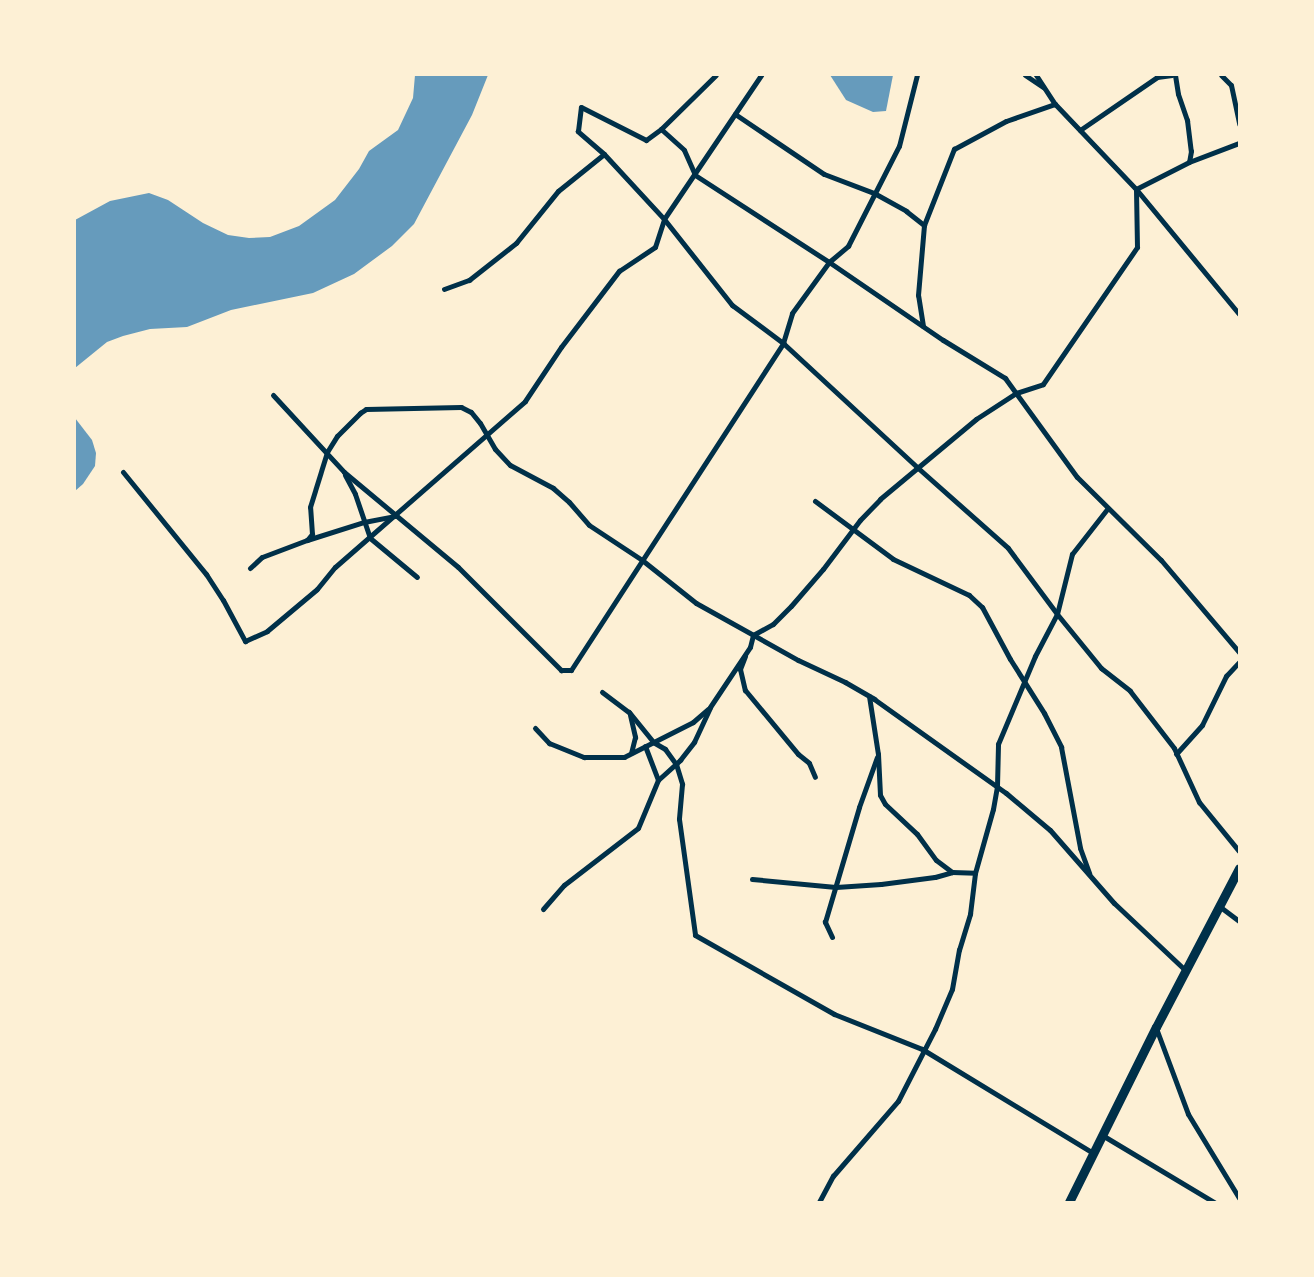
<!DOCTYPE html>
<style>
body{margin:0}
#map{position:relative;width:1314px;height:1277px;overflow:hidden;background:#fdf0d5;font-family:"Exo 2",sans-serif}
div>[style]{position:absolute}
.water>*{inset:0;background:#669bbc}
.minor>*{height:5px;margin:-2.5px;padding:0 2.5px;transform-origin:2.5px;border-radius:2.5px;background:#003049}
.primary>*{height:9px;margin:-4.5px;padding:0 4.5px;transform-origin:4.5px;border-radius:4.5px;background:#003049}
span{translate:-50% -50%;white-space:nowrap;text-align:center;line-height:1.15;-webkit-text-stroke:4.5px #fdf0d5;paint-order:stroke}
.frame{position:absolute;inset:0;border:76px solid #fdf0d5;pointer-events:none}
</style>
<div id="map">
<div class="water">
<div style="clip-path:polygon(415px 75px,488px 75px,472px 115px,414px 224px,392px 246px,354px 274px,313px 293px,231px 310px,187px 327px,150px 329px,123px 336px,107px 342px,75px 368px,75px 220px,110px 201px,149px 193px,168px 200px,203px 223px,228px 235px,249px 238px,270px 237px,299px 226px,335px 200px,359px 169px,369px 151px,398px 130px,413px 98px)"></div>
<div style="clip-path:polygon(830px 75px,893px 75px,886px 111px,873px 112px,846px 100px)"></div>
<div style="clip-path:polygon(75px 418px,92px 440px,96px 453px,95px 466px,83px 484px,75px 491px)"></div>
</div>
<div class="minor">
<div style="left:1025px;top:75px;width:22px;rotate:34deg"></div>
<div style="left:1036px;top:75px;width:35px;rotate:57deg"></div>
<div style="left:1055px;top:104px;width:117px;rotate:46.4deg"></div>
<div style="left:1136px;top:189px;width:162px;rotate:50.5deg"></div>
<div style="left:1175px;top:75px;width:19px;rotate:81deg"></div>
<div style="left:1178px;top:94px;width:28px;rotate:71deg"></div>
<div style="left:1187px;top:120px;width:31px;rotate:83deg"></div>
<div style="left:1191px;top:151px;width:11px;rotate:100deg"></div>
<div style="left:1221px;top:75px;width:14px;rotate:45deg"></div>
<div style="left:1231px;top:85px;width:40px;rotate:78deg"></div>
<div style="left:735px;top:114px;width:107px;rotate:34deg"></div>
<div style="left:824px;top:174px;width:53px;rotate:20.8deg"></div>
<div style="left:874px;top:193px;width:37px;rotate:29deg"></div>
<div style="left:906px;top:211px;width:23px;rotate:38deg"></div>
<div style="left:661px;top:129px;width:31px;rotate:42deg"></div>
<div style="left:684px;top:150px;width:27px;rotate:66deg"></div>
<div style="left:695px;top:175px;width:160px;rotate:33deg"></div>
<div style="left:829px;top:262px;width:138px;rotate:34.4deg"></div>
<div style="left:943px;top:340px;width:73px;rotate:31.5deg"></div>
<div style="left:1005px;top:378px;width:122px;rotate:54deg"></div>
<div style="left:1077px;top:477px;width:118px;rotate:44.7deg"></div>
<div style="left:1161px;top:560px;width:121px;rotate:49.7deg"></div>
<div style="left:1080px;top:130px;width:93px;rotate:-34.5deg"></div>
<div style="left:1157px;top:77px;width:15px;rotate:-8deg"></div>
<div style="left:604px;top:154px;width:88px;rotate:47.3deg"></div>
<div style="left:664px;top:219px;width:110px;rotate:51.7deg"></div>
<div style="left:732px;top:305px;width:64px;rotate:36.7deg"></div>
<div style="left:783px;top:343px;width:184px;rotate:42.8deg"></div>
<div style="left:918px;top:468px;width:120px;rotate:41.6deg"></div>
<div style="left:1008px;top:548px;width:82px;rotate:53.4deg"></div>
<div style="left:1057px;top:614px;width:70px;rotate:50.8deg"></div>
<div style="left:1101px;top:668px;width:37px;rotate:38deg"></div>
<div style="left:1130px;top:691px;width:72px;rotate:52.3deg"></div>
<div style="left:1174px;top:748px;width:60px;rotate:65.2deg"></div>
<div style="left:1199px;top:802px;width:63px;rotate:50.8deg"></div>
<div style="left:444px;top:289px;width:27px;rotate:-20deg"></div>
<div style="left:469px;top:280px;width:60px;rotate:-38.2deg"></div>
<div style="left:516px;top:243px;width:67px;rotate:-51.1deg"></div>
<div style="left:558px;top:191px;width:59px;rotate:-38.8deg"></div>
<div style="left:604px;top:154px;width:35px;rotate:-139deg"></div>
<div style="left:578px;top:131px;width:24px;rotate:-83deg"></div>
<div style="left:581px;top:107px;width:73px;rotate:26.9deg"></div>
<div style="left:646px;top:140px;width:19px;rotate:-36deg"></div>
<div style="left:661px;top:129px;width:77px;rotate:-44.5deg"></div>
<div style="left:923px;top:326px;width:31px;rotate:-99deg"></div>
<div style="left:918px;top:295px;width:70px;rotate:-85.1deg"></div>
<div style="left:924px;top:225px;width:82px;rotate:-68.5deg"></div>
<div style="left:954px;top:149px;width:59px;rotate:-28.3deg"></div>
<div style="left:1006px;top:121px;width:52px;rotate:-19.1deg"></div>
<div style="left:273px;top:395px;width:105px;rotate:47.3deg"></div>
<div style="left:344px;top:472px;width:148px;rotate:39.8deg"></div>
<div style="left:458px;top:567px;width:146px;rotate:45deg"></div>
<div style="left:561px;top:670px;width:10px"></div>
<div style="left:571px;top:670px;width:390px;rotate:-57deg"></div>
<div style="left:783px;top:343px;width:31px;rotate:-73deg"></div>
<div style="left:792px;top:313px;width:63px;rotate:-54deg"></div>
<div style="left:829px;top:262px;width:25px;rotate:-40deg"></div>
<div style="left:848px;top:246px;width:112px;rotate:-63deg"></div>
<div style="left:899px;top:146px;width:73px;rotate:-75.8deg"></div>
<div style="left:123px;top:472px;width:132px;rotate:50.9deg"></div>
<div style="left:206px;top:574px;width:31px;rotate:57deg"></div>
<div style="left:223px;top:600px;width:47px;rotate:61.8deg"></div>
<div style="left:245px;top:641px;width:24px;rotate:-24deg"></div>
<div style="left:267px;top:631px;width:65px;rotate:-40deg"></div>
<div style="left:317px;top:589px;width:28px;rotate:-51deg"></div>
<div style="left:335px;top:567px;width:252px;rotate:-41.1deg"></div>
<div style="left:525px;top:401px;width:65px;rotate:-56.3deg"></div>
<div style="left:561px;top:347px;width:96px;rotate:-52.7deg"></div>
<div style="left:619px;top:271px;width:43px;rotate:-33.7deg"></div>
<div style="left:655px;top:247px;width:29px;rotate:-72deg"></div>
<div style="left:664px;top:219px;width:174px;rotate:-56deg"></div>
<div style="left:345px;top:475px;width:21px;rotate:62deg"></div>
<div style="left:355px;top:494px;width:46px;rotate:71.2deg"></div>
<div style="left:370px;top:538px;width:61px;rotate:39.7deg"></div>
<div style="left:815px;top:501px;width:97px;rotate:36.6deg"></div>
<div style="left:893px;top:559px;width:84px;rotate:25.3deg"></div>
<div style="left:969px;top:595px;width:18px;rotate:43deg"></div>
<div style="left:982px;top:607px;width:59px;rotate:61.7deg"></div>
<div style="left:1010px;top:659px;width:64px;rotate:57.8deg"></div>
<div style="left:1044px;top:713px;width:38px;rotate:63deg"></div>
<div style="left:1061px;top:747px;width:103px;rotate:79.3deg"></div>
<div style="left:1080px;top:848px;width:27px;rotate:70deg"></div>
<div style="left:307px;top:540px;width:60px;rotate:-17.5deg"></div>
<div style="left:364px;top:522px;width:32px;rotate:-11deg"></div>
<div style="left:250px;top:568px;width:16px;rotate:-43deg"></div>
<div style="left:262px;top:557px;width:48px;rotate:-20.7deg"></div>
<div style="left:307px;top:540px;width:8px;rotate:-50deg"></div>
<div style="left:312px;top:534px;width:27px;rotate:-94deg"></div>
<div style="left:310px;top:507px;width:58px;rotate:-72.8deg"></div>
<div style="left:327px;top:452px;width:19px;rotate:-58deg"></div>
<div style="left:337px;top:436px;width:33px;rotate:-45deg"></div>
<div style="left:360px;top:413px;width:7px;rotate:-34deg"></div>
<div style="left:366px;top:409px;width:95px;rotate:-1.2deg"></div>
<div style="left:461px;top:407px;width:11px;rotate:27deg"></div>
<div style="left:471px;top:412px;width:14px;rotate:51deg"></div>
<div style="left:480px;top:423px;width:30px;rotate:60deg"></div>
<div style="left:495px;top:449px;width:22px;rotate:47deg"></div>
<div style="left:510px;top:465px;width:49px;rotate:28.1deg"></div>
<div style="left:553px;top:488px;width:21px;rotate:41deg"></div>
<div style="left:569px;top:502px;width:30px;rotate:49deg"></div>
<div style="left:589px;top:525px;width:64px;rotate:33.4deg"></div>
<div style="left:642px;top:560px;width:69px;rotate:38.5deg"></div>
<div style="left:696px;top:603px;width:117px;rotate:29.2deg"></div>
<div style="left:798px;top:660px;width:52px;rotate:25.1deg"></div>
<div style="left:845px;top:682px;width:34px;rotate:30deg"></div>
<div style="left:874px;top:699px;width:162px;rotate:35.5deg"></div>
<div style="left:1006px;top:793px;width:57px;rotate:40.1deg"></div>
<div style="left:1050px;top:830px;width:97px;rotate:48.8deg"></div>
<div style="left:1114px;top:903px;width:98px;rotate:43.3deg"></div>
<div style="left:745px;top:656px;width:14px;rotate:111deg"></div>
<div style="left:740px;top:669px;width:22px;rotate:77deg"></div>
<div style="left:745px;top:690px;width:83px;rotate:50.4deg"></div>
<div style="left:798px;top:754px;width:14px;rotate:39deg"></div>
<div style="left:809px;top:763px;width:15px;rotate:67deg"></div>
<div style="left:602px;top:692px;width:34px;rotate:37deg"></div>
<div style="left:629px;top:712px;width:38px;rotate:51deg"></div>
<div style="left:653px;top:742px;width:14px;rotate:30deg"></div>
<div style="left:665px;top:749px;width:19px;rotate:54deg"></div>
<div style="left:676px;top:764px;width:21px;rotate:73deg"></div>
<div style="left:682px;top:784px;width:35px;rotate:95deg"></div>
<div style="left:679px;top:819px;width:117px;rotate:82.1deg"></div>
<div style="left:695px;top:935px;width:160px;rotate:29.6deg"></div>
<div style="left:834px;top:1014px;width:95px;rotate:21.7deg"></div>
<div style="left:922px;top:1049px;width:200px;rotate:31.3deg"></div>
<div style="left:869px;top:696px;width:59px;rotate:81.2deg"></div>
<div style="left:878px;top:754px;width:41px;rotate:87.2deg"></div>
<div style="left:880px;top:795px;width:10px;rotate:61deg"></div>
<div style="left:885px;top:804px;width:44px;rotate:43.2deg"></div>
<div style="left:917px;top:834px;width:32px;rotate:54deg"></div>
<div style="left:936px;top:860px;width:20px;rotate:37deg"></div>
<div style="left:630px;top:715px;width:23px;rotate:77deg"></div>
<div style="left:635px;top:737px;width:16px;rotate:104deg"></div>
<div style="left:535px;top:728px;width:21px;rotate:47deg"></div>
<div style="left:549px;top:743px;width:38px;rotate:22deg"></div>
<div style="left:584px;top:757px;width:40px"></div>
<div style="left:624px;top:757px;width:77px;rotate:-26.9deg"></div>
<div style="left:693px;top:722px;width:20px;rotate:-41deg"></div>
<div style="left:645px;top:746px;width:36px;rotate:69deg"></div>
<div style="left:1176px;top:754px;width:39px;rotate:-48deg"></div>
<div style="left:1202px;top:725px;width:55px;rotate:-63.9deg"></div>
<div style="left:1226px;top:676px;width:19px;rotate:-47deg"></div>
<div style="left:752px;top:879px;width:84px;rotate:5.4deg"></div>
<div style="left:836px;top:887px;width:45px;rotate:-3.8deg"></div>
<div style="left:881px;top:884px;width:54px;rotate:-7.4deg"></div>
<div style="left:935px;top:877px;width:18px;rotate:-16deg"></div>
<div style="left:952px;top:872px;width:23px;rotate:2deg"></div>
<div style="left:1219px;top:906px;width:25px;rotate:37deg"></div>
<div style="left:543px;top:909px;width:32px;rotate:-49deg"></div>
<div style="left:564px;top:885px;width:93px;rotate:-37.6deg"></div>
<div style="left:638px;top:828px;width:52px;rotate:-67.4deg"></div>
<div style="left:658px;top:780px;width:30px;rotate:-42deg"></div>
<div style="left:680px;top:760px;width:23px;rotate:-52deg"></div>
<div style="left:694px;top:742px;width:38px;rotate:-65deg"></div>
<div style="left:710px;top:707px;width:72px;rotate:-56.3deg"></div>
<div style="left:750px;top:647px;width:12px;rotate:-76deg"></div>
<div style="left:753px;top:635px;width:23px;rotate:-29deg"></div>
<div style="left:773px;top:624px;width:25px;rotate:-45deg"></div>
<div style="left:791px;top:606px;width:49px;rotate:-49.1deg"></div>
<div style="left:823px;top:569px;width:61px;rotate:-52.9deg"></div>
<div style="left:860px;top:520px;width:29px;rotate:-46deg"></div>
<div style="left:880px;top:499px;width:125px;rotate:-39.8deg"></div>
<div style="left:976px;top:419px;width:48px;rotate:-33deg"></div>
<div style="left:1016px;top:393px;width:28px;rotate:-18deg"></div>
<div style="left:1043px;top:384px;width:166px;rotate:-55.5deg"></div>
<div style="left:1137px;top:247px;width:58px;rotate:-91deg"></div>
<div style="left:1136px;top:189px;width:59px;rotate:-27deg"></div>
<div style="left:1189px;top:162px;width:53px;rotate:-20.8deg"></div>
<div style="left:832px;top:937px;width:17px;rotate:-115deg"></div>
<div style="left:825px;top:922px;width:120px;rotate:-73.5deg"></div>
<div style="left:859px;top:807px;width:53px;rotate:-70.2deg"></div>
<div style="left:1156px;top:1028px;width:92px;rotate:69.6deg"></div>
<div style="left:1188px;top:1114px;width:98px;rotate:58.7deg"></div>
<div style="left:1102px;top:1135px;width:131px;rotate:30.9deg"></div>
<div style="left:819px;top:1202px;width:30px;rotate:-62deg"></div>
<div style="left:833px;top:1176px;width:99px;rotate:-49.1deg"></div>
<div style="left:898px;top:1101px;width:81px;rotate:-62.8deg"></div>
<div style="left:935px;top:1029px;width:43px;rotate:-67deg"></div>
<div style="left:952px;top:989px;width:40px;rotate:-80deg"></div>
<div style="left:959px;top:950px;width:38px;rotate:-73deg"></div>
<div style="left:970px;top:914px;width:41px;rotate:-83deg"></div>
<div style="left:975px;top:873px;width:66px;rotate:-74.3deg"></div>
<div style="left:993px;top:809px;width:23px;rotate:-80deg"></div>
<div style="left:997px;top:786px;width:42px;rotate:-88.6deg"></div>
<div style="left:998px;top:744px;width:95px;rotate:-67.2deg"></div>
<div style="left:1035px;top:656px;width:47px;rotate:-62.4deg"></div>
<div style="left:1057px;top:614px;width:62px;rotate:-76deg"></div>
<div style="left:1072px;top:554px;width:58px;rotate:-52deg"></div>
</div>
<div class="primary">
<div style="left:1069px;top:1202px;width:195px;rotate:-63.6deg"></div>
<div style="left:1156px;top:1027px;width:179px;rotate:-62.4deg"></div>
</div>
<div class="frame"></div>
</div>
